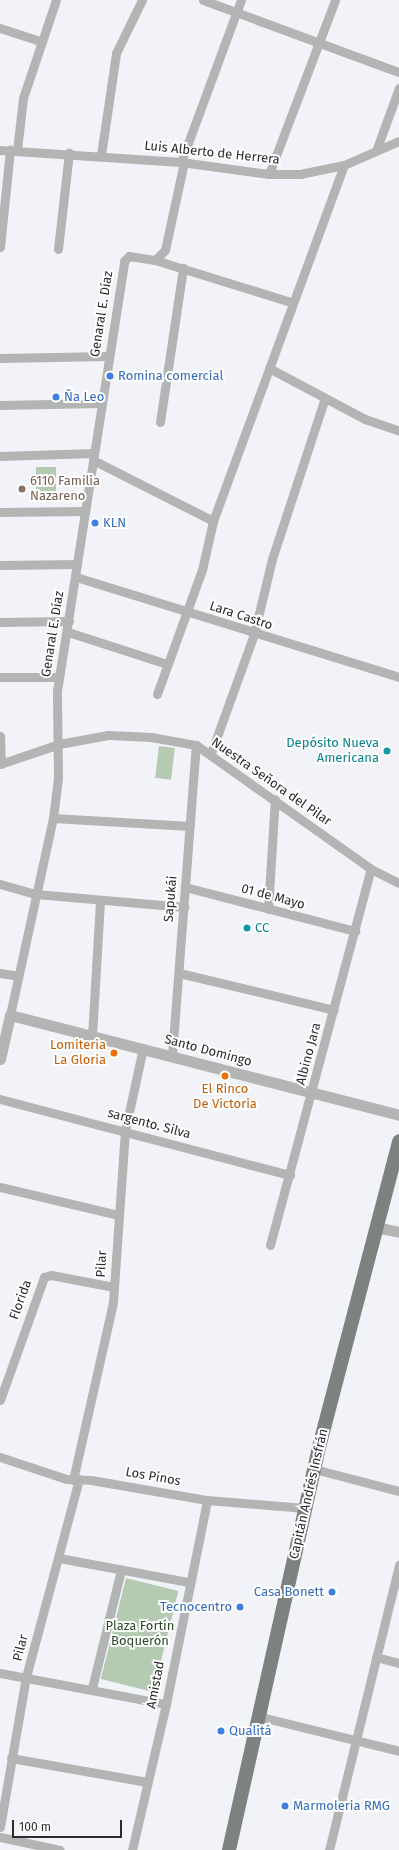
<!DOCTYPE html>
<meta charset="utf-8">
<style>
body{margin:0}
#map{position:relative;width:399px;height:1850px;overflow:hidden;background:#f1f3f8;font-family:"Fira Sans",sans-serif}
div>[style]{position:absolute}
.green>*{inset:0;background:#b4cab1;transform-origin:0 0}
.minor>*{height:9px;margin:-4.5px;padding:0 4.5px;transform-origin:4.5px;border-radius:4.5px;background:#b3b5b4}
.tertiary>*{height:11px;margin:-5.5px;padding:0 5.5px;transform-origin:5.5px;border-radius:5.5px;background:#b3b5b4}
.primary>*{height:14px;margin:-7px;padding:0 7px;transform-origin:7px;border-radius:7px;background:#7d8280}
.dots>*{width:11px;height:11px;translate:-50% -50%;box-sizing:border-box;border:2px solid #fff;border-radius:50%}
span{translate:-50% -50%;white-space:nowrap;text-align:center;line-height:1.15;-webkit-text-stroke:4px #fff;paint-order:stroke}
.street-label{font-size:13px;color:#2b2b2d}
.shop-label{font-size:13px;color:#366cbe}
.left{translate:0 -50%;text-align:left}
.right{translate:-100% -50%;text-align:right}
.education-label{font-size:13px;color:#785e54}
.culture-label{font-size:13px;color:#0d838f}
.food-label{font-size:13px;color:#c56008}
.park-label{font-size:13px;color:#2a4d27}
.scale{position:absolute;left:12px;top:1820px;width:110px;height:18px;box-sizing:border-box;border:2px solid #2b2b2d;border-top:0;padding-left:5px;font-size:12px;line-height:14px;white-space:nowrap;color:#2b2b2d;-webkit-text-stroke:3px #fff;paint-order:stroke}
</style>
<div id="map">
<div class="green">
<div style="left:36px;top:467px;width:20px;height:33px"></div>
<div style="left:159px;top:746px;width:16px;height:32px;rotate:7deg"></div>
<div style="left:126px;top:1578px;width:54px;height:104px;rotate:14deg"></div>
</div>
<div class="minor">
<div style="left:203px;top:0;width:209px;rotate:20.2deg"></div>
<div style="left:0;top:28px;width:42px;rotate:18deg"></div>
<div style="left:377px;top:148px;width:64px;rotate:-69.9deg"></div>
<div style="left:0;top:150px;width:181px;rotate:3.8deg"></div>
<div style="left:181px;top:162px;width:89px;rotate:7.8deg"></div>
<div style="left:269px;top:174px;width:31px"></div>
<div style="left:300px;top:174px;width:45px;rotate:-11.6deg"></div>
<div style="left:344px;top:165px;width:60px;rotate:-23.6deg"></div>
<div style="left:17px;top:150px;width:52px;rotate:-83.4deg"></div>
<div style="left:23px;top:98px;width:103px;rotate:-71.4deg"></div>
<div style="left:101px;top:155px;width:103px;rotate:-81.6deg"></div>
<div style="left:116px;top:53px;width:59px;rotate:-63.9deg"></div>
<div style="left:181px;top:162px;width:173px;rotate:-69.7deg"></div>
<div style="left:269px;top:174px;width:186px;rotate:-69.2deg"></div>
<div style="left:0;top:247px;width:98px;rotate:-84.1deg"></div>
<div style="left:58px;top:249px;width:97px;rotate:-83.5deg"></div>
<div style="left:155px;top:260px;width:14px;rotate:-45deg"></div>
<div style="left:165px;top:250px;width:90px;rotate:-77.8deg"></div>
<div style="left:0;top:358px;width:109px;rotate:-1.1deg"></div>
<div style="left:269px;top:368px;width:109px;rotate:28deg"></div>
<div style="left:365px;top:419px;width:36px;rotate:19deg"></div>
<div style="left:0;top:405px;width:102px;rotate:-1.1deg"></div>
<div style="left:160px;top:422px;width:156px;rotate:-81.5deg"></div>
<div style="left:0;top:456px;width:94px;rotate:-1.8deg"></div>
<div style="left:93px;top:460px;width:135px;rotate:26.9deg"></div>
<div style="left:0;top:512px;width:85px;rotate:-0.7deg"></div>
<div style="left:0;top:565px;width:77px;rotate:-0.7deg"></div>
<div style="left:76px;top:577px;width:338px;rotate:17.2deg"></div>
<div style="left:0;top:622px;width:69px;rotate:-0.8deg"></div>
<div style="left:68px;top:632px;width:104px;rotate:17.9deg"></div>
<div style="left:0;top:677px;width:59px"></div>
<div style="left:157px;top:694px;width:132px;rotate:-70.1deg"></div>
<div style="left:202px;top:570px;width:50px;rotate:-77.3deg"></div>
<div style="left:213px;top:521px;width:379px;rotate:-69.8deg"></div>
<div style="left:0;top:736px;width:28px;rotate:88deg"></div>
<div style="left:211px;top:753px;width:127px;rotate:-70.1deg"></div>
<div style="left:254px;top:634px;width:77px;rotate:-76.5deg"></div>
<div style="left:272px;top:559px;width:169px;rotate:-71.8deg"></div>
<div style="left:0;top:764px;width:62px;rotate:-18.7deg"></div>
<div style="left:59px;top:744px;width:50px;rotate:-10.4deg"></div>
<div style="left:108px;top:735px;width:43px;rotate:2.7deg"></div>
<div style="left:151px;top:737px;width:46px;rotate:10.1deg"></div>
<div style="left:196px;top:745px;width:214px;rotate:35.3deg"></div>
<div style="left:371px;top:869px;width:31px;rotate:27deg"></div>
<div style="left:53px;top:818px;width:137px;rotate:3.3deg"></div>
<div style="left:0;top:884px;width:37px;rotate:16deg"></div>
<div style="left:36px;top:894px;width:149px;rotate:5deg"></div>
<div style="left:185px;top:887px;width:176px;rotate:14.5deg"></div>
<div style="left:268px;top:909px;width:110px;rotate:-86.4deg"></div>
<div style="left:0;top:973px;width:18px;rotate:9deg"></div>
<div style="left:179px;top:973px;width:159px;rotate:13.4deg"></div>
<div style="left:10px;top:1015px;width:202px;rotate:-77.7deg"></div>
<div style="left:53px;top:818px;width:40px;rotate:-82.9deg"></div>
<div style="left:58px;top:778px;width:87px;rotate:-90.7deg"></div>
<div style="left:57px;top:691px;width:435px;rotate:-81.1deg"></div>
<div style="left:124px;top:261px;width:7px;rotate:-45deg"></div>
<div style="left:129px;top:256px;width:26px;rotate:9deg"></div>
<div style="left:155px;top:260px;width:142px;rotate:17.2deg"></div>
<div style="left:92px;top:1036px;width:135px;rotate:-86.6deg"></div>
<div style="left:172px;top:1055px;width:311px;rotate:-85.6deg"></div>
<div style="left:0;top:1099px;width:300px;rotate:14.7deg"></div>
<div style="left:0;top:1187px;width:121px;rotate:13.3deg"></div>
<div style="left:270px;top:1245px;width:389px;rotate:-75deg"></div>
<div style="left:0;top:1400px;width:131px;rotate:-70.3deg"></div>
<div style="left:44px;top:1277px;width:7px;rotate:-16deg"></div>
<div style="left:51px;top:1275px;width:64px;rotate:10.8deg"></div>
<div style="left:0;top:1457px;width:70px;rotate:18.4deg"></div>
<div style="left:66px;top:1479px;width:25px;rotate:2deg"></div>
<div style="left:91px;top:1480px;width:118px;rotate:9.8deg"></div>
<div style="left:207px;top:1500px;width:98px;rotate:4.7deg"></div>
<div style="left:314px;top:1469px;width:88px;rotate:14.5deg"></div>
<div style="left:73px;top:1480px;width:182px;rotate:-77.3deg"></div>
<div style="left:113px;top:1302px;width:171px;rotate:-86deg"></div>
<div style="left:125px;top:1131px;width:85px;rotate:-77.8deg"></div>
<div style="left:59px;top:1558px;width:132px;rotate:10.5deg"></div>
<div style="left:376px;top:1657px;width:24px;rotate:15deg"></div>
<div style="left:0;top:1673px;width:169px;rotate:10.6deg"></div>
<div style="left:92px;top:1688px;width:122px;rotate:-76.2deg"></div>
<div style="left:257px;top:1716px;width:146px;rotate:13.8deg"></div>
<div style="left:11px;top:1758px;width:138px;rotate:10deg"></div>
<div style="left:0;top:1827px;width:152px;rotate:-80.2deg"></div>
<div style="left:26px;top:1677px;width:205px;rotate:-75deg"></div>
<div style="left:0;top:1837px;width:61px;rotate:12.2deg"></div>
<div style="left:132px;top:1850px;width:150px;rotate:-76.9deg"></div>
<div style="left:166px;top:1704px;width:208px;rotate:-78.6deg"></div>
<div style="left:329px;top:1850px;width:294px;rotate:-76.2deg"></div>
</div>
<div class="tertiary">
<div style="left:0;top:1059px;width:45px;rotate:-77.2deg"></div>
<div style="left:10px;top:1015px;width:402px;rotate:14.4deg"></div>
<div style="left:376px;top:1227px;width:24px;rotate:12deg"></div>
</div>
<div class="primary">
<div style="left:229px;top:1850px;width:413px;rotate:-77.4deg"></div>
<div style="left:319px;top:1447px;width:316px;rotate:-75.3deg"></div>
</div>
<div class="dots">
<div style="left:110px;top:376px;background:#3f7fe0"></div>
<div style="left:56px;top:397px;background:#3f7fe0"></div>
<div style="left:22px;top:489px;background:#8d6e63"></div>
<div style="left:95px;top:523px;background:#3f7fe0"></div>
<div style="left:387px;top:751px;background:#0f9aa8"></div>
<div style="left:247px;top:928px;background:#0f9aa8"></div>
<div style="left:114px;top:1053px;background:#e8710a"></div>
<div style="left:225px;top:1076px;background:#e8710a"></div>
<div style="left:332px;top:1592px;background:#3f7fe0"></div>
<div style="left:240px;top:1607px;background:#3f7fe0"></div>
<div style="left:221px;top:1731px;background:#3f7fe0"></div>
<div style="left:285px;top:1806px;background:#3f7fe0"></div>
</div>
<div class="street-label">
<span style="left:212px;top:153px;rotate:6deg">Luis Alberto de Herrera</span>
<span style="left:102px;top:314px;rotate:-81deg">Genaral E. Díaz</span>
<span style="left:241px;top:616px;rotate:18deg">Lara Castro</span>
<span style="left:53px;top:634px;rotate:-81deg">Genaral E. Díaz</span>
<span style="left:271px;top:782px;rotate:35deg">Nuestra Señora del Pilar</span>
<span style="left:273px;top:897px;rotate:15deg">01 de Mayo</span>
<span style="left:171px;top:899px;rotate:-85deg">Sapukái</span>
<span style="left:208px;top:1051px;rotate:15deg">Santo Domingo</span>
<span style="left:309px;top:1054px;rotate:-75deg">Albino Jara</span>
<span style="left:149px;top:1124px;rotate:15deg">sargento. Silva</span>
<span style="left:102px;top:1264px;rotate:-87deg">Pilar</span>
<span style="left:21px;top:1300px;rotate:-70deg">Florida</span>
<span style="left:153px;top:1477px;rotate:10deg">Los Pinos</span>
<span style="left:309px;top:1494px;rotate:-77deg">Capitán Andrés Insfrán</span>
<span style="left:21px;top:1648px;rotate:-75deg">Pilar</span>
<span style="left:156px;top:1685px;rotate:-79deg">Amistad</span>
</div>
<div class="shop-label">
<span class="left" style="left:118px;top:376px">Romina comercial</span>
<span class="left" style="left:64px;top:397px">Ña Leo</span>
<span class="left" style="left:103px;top:523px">KLN</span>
<span class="right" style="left:324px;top:1592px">Casa Bonett</span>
<span class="right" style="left:232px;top:1607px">Tecnocentro</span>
<span class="left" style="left:229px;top:1731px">Qualitá</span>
<span class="left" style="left:293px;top:1806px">Marmoleria RMG</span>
</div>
<div class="education-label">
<span class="left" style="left:30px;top:489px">6110 Familia<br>Nazareno</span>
</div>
<div class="culture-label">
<span class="right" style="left:379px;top:751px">Depósito Nueva<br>Americana</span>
<span class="left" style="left:255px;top:928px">CC</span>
</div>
<div class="food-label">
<span class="right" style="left:106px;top:1053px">Lomiteria<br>La Gloria</span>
<span style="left:225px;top:1097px">El Rinco<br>De Victoria</span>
</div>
<div class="park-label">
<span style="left:140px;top:1634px">Plaza Fortín<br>Boquerón</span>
</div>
<div class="scale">100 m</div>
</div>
